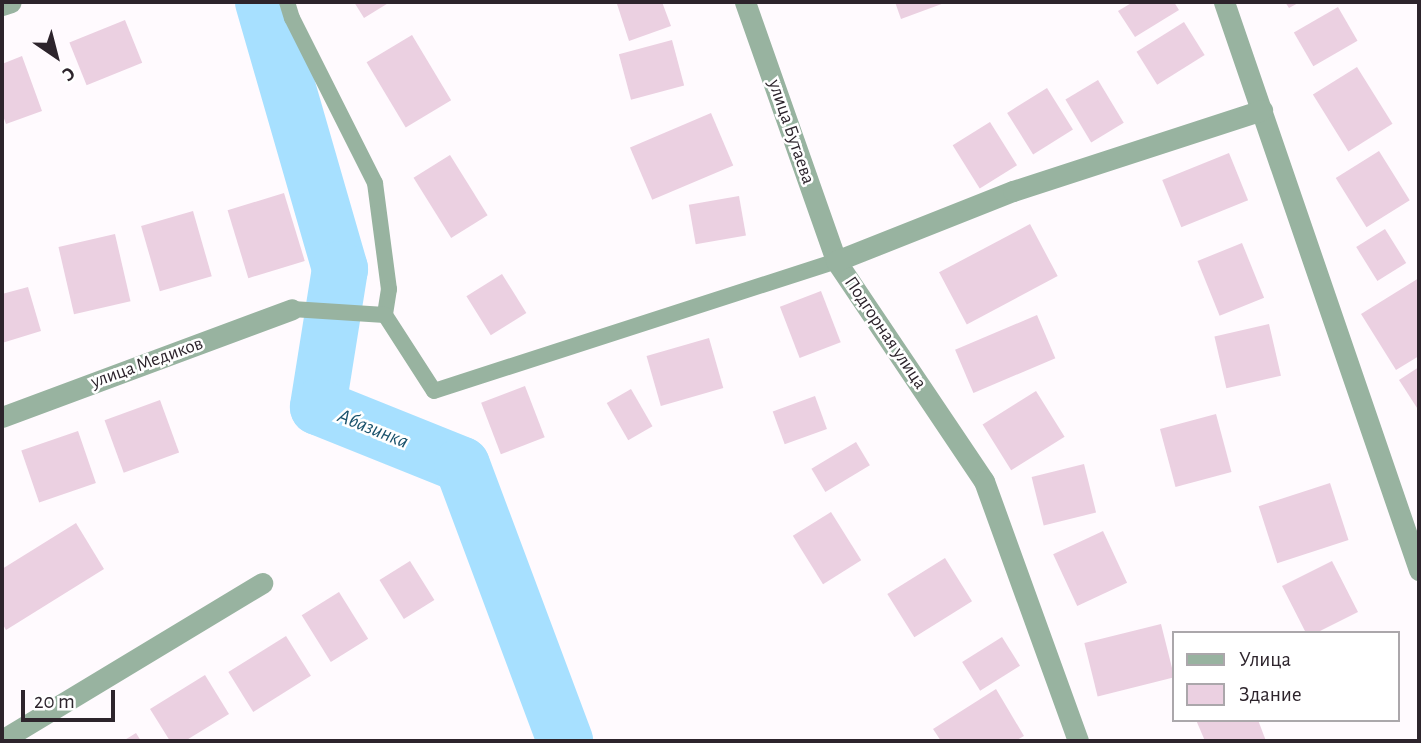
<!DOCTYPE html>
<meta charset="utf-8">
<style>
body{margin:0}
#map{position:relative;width:1421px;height:743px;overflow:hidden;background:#fffafe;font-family:"Alegreya Sans",sans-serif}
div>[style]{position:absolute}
.river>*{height:56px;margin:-28px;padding:0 28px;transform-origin:28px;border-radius:28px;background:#a7e0ff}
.building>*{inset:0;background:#ebd0e1;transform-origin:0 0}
.lane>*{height:16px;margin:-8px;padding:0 8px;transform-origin:8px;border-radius:8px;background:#98b3a0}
.street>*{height:21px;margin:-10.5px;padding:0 10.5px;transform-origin:10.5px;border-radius:10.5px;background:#98b3a0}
span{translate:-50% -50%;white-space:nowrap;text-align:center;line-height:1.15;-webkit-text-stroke:5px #fff;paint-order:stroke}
.street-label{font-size:19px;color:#2d242c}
.water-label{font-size:21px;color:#18516b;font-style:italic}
.frame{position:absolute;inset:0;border:4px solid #2d242c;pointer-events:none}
.legend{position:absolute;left:1172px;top:631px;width:228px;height:91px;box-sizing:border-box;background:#fff;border:2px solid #aba7ab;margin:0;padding:9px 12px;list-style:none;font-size:21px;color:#2d242c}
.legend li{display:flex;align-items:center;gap:14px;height:35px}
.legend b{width:35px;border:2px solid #aba7ab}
.north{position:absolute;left:21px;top:21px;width:70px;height:70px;-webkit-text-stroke:5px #fff;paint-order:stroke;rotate:145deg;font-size:19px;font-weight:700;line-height:28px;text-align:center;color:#2d242c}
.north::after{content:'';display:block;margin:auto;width:24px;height:32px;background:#2d242c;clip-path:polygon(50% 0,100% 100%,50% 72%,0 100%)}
.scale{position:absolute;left:21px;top:690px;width:94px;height:32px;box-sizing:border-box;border:4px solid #2d242c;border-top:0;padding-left:9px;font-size:21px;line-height:24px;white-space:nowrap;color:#2d242c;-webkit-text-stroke:5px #fff;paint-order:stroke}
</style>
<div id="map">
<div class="river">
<div style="left:263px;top:2px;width:278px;rotate:73.9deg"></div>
<div style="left:340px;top:269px;width:140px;rotate:99.1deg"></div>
<div style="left:318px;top:407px;width:155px;rotate:21.9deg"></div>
<div style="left:462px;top:465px;width:295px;rotate:69.5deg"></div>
</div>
<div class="building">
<div style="clip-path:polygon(354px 2px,390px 2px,364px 18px)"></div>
<div style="clip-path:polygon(624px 2px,662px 2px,671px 26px,629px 41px,617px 4px)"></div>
<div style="clip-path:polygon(895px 2px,947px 2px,901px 19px)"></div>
<div style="clip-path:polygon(1133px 2px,1174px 2px,1179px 10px,1135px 37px,1118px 11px)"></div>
<div style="clip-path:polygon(1285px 2px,1300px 2px,1289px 8px)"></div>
<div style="left:1338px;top:7px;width:39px;height:51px;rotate:60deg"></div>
<div style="left:125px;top:20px;width:46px;height:60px;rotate:68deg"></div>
<div style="left:1184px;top:22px;width:39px;height:56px;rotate:58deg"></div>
<div style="left:412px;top:35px;width:76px;height:53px;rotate:59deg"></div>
<div style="left:672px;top:40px;width:47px;height:55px;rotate:75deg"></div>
<div style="clip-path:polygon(22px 56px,42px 111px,6px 124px,2px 113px,2px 64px)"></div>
<div style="left:1357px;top:67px;width:67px;height:52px;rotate:58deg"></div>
<div style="left:1098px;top:80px;width:50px;height:38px;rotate:59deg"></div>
<div style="left:1047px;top:88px;width:49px;height:47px;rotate:58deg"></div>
<div style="left:711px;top:113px;width:57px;height:88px;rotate:67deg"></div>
<div style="left:990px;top:122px;width:51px;height:44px;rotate:58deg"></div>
<div style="left:1379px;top:151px;width:58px;height:51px;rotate:58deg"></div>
<div style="left:1229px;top:153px;width:51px;height:72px;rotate:68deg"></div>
<div style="left:450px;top:155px;width:71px;height:43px;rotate:58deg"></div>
<div style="left:284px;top:193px;width:71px;height:59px;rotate:73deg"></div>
<div style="left:739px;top:196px;width:40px;height:51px;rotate:80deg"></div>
<div style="left:193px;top:211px;width:68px;height:54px;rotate:74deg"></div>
<div style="left:1030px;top:224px;width:59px;height:103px;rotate:62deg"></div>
<div style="left:1385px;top:229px;width:40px;height:34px;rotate:58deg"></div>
<div style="left:115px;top:234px;width:69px;height:58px;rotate:77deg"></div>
<div style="left:1242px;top:243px;width:59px;height:48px;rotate:68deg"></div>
<div style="left:502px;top:274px;width:46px;height:42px;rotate:58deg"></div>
<div style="clip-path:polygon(1419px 278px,1419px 356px,1396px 370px,1361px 314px)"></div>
<div style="clip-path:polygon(28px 287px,41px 331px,2px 343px,2px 294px)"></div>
<div style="left:821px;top:291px;width:55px;height:44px;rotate:69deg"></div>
<div style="left:1037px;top:315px;width:47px;height:89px;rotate:67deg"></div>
<div style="left:1269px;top:324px;width:53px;height:56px;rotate:77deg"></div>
<div style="left:709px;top:338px;width:52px;height:65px;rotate:74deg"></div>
<div style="clip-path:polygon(1419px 367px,1419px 411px,1399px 380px)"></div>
<div style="left:525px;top:386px;width:55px;height:47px;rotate:69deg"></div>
<div style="left:631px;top:389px;width:43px;height:28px;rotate:60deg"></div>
<div style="left:1036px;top:391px;width:54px;height:63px;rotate:58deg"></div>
<div style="left:815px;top:396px;width:35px;height:45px;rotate:70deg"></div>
<div style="left:160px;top:400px;width:56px;height:59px;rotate:70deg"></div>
<div style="left:1216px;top:414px;width:60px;height:58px;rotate:75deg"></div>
<div style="left:78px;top:431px;width:55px;height:60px;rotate:71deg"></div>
<div style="left:856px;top:442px;width:27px;height:52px;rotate:59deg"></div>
<div style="left:1084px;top:464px;width:50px;height:54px;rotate:76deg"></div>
<div style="left:1330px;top:483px;width:60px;height:75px;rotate:72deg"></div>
<div style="left:831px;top:512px;width:57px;height:45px;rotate:58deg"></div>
<div style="clip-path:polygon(76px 523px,104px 569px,6px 630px,2px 623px,2px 569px)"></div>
<div style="left:1103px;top:531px;width:57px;height:55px;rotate:65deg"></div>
<div style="left:945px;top:558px;width:51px;height:68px;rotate:58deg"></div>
<div style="left:410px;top:561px;width:46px;height:36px;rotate:58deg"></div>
<div style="clip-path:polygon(1332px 561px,1358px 612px,1316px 633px,1306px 633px,1282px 586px)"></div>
<div style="left:339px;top:592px;width:55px;height:44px;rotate:58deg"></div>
<div style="left:1161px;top:624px;width:55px;height:79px;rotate:76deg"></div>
<div style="left:286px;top:636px;width:47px;height:68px;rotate:58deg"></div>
<div style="left:1002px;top:637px;width:34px;height:47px;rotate:58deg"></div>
<div style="clip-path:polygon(205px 675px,229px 714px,185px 741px,170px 741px,150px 709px)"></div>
<div style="clip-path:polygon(996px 689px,1024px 736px,1015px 741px,941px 741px,933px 729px)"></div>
<div style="clip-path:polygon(1196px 720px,1258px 720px,1266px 741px,1205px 741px)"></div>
<div style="clip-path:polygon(136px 733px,141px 741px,123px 741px)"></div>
</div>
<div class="lane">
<div style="left:287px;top:2px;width:17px;rotate:73deg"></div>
<div style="left:292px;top:18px;width:185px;rotate:63.3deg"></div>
<div style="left:375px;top:183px;width:107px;rotate:82.5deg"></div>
<div style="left:389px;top:289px;width:26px;rotate:99deg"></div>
<div style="left:385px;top:315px;width:90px;rotate:57.2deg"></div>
<div style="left:434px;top:391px;width:422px;rotate:-17.9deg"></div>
<div style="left:292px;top:309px;width:93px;rotate:3.7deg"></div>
</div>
<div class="street">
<div style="left:745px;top:2px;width:275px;rotate:70.6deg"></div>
<div style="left:836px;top:261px;width:265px;rotate:56.1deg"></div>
<div style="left:984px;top:481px;width:276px;rotate:70.1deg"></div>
<div style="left:1224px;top:2px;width:601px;rotate:71.05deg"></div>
<div style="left:2px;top:5px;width:9px;rotate:-18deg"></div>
<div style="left:836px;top:261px;width:190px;rotate:-21.6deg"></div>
<div style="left:1013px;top:191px;width:262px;rotate:-18deg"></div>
<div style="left:2px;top:417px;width:309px;rotate:-20.4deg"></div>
<div style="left:2px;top:740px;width:304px;rotate:-31.1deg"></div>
</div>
<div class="street-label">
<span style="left:791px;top:132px;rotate:71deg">улица Бутаева</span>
<span style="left:885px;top:333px;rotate:56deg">Подгорная улица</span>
<span style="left:147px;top:363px;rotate:-20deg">улица Медиков</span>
</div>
<div class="water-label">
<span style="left:373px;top:429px;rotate:22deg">Абазинка</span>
</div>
<div class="frame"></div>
<ul class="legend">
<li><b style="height:9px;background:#98b3a0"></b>Улица</li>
<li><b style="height:19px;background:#ebd0e1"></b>Здание</li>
</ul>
<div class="north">С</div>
<div class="scale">20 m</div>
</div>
